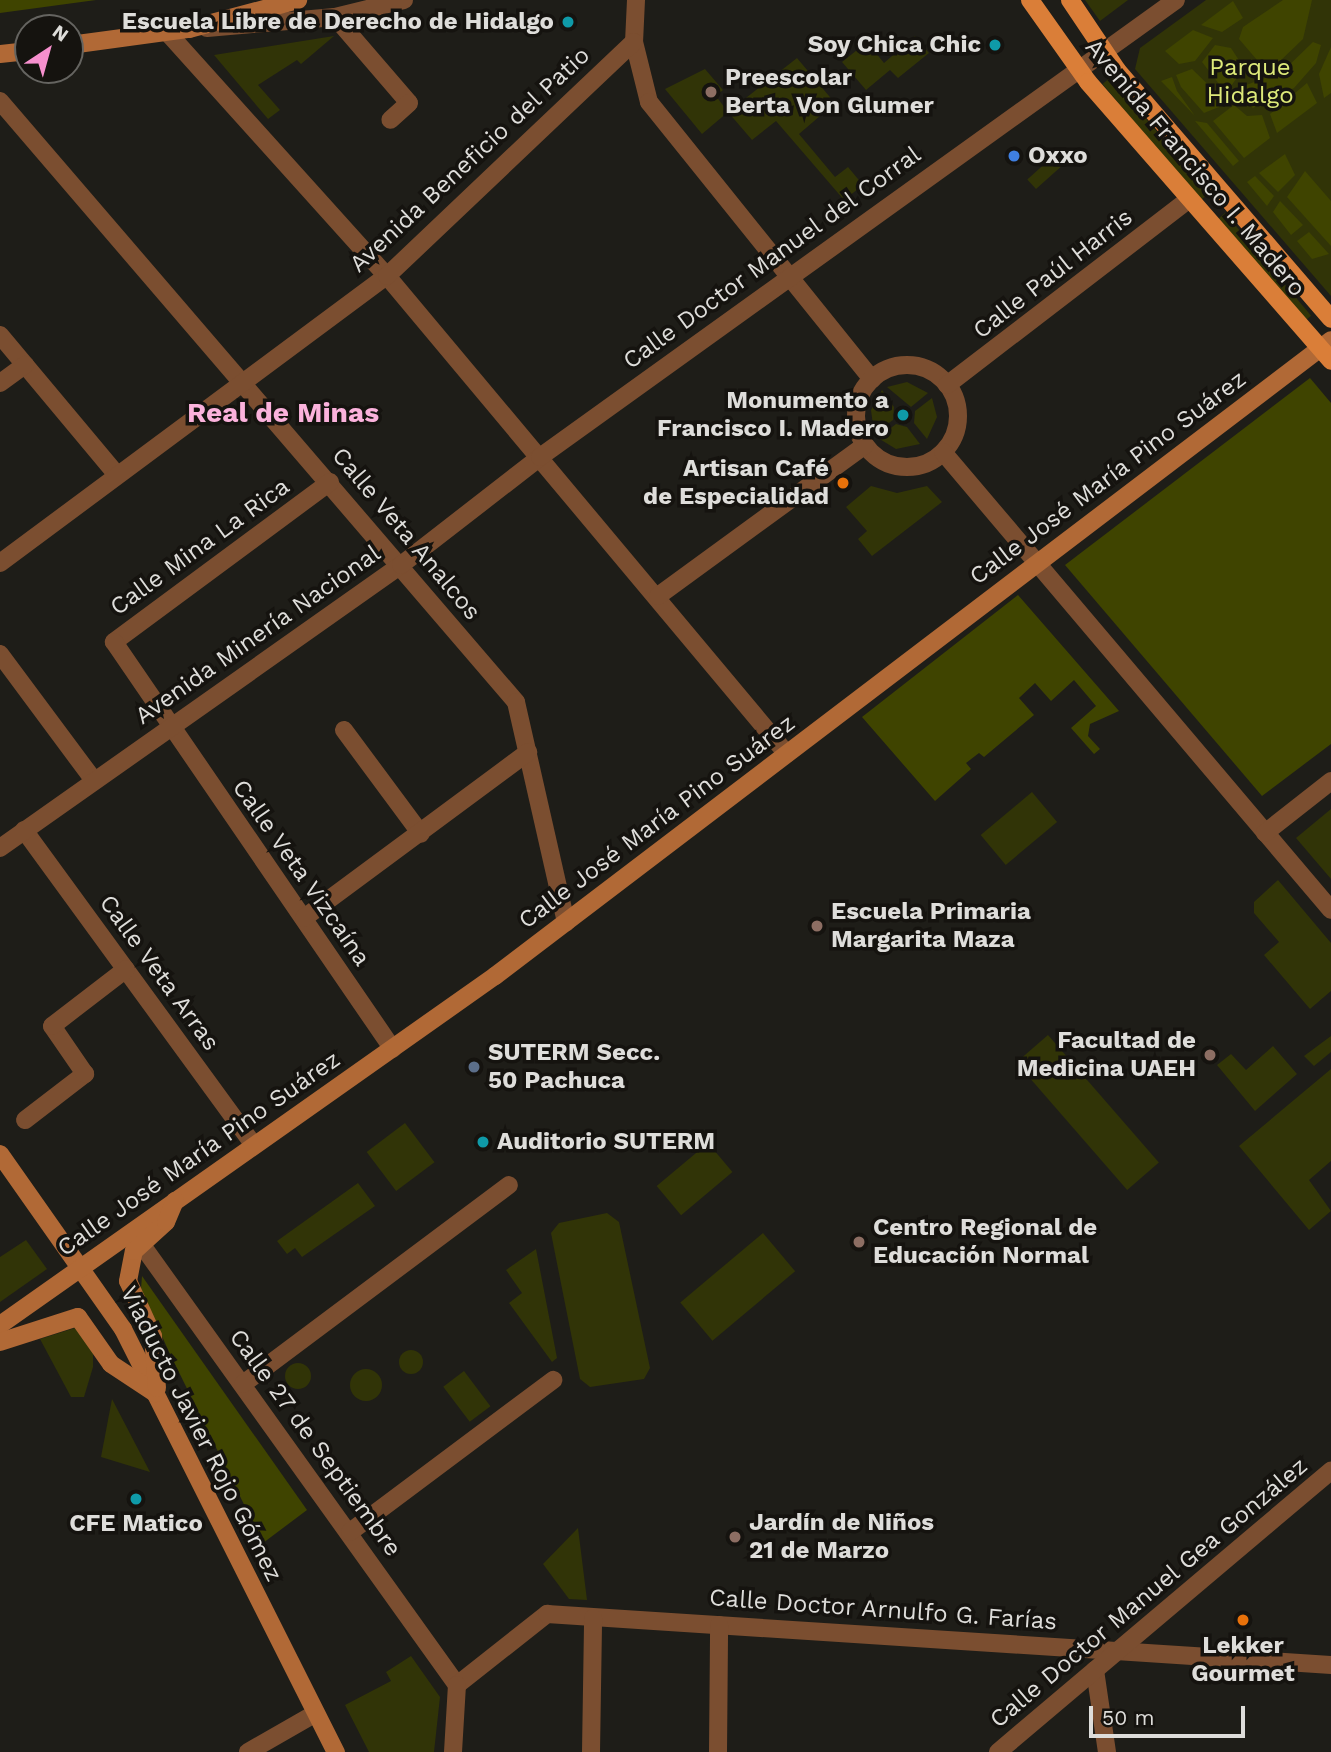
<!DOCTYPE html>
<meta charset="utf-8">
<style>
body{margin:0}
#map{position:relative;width:1331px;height:1752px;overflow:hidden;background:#1e1d18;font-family:"Work Sans",sans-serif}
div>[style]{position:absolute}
.green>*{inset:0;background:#313407;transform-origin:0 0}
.round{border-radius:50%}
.forest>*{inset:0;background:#3f4400}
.minor>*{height:18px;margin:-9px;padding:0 9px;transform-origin:9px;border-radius:9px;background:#7b4e30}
.minor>.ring{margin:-9px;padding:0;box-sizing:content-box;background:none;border:18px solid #7b4e30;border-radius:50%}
.tertiary>*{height:18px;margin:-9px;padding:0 9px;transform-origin:9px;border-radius:9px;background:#7b4e30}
.secondary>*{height:18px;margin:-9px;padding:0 9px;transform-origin:9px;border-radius:9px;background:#b16936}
.primary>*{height:18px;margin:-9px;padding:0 9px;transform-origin:9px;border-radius:9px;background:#da7e38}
.dots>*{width:19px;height:19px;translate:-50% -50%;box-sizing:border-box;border:4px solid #15130f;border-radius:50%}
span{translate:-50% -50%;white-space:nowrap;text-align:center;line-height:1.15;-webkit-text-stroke:7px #15130f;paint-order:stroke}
.poi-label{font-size:24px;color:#deddda;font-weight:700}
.right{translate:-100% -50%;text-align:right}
.left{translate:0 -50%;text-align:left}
.park-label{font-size:24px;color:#dde979}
.street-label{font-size:24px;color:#deddda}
.quarter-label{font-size:28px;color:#fbb2dc;font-weight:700}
.north{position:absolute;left:14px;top:14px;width:70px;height:70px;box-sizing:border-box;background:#15130f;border:2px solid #656460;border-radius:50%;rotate:36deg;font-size:19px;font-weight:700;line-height:28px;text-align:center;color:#deddda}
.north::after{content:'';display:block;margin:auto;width:24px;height:32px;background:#f790ce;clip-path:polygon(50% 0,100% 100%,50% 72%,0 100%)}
.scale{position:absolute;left:1089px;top:1706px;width:156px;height:32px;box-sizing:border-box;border:4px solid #deddda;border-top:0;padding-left:9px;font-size:21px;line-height:24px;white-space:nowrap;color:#deddda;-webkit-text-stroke:5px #15130f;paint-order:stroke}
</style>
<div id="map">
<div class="green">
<div style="clip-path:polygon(1085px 0,1128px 0,1100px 21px)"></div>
<div style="clip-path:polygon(1206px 0,1331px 0,1331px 296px,1135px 69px,1140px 48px)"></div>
<div style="clip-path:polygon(334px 36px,301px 64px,297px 60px,258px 85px,280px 110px,268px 119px,214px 55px)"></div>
<div style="clip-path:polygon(915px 36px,929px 53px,898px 78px,890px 70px,866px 90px,842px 62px,867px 42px,884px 63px)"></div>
<div style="clip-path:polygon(797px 58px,840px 109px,827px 110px,799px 134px,835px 177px,848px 167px,863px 185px,844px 200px,776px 121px,752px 140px,728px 112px,702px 134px,665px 89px,705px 69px,723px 90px,716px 96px,728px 112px)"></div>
<div style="left:1111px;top:77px;width:152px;height:11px;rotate:50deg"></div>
<div style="left:1060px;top:150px;width:13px;height:44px;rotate:48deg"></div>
<div style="left:1225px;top:213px;width:134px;height:8px;rotate:50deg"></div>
<div style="clip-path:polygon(907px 382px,928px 393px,911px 407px,887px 387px)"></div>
<div style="clip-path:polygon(882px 390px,894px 407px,893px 420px,874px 433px,871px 410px)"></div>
<div style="clip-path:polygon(932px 398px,937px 417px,927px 439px,914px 423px,915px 411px)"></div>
<div style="clip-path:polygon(896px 424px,907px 427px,920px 444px,896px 449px,878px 438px)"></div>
<div style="clip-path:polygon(871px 486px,897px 493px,927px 486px,942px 502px,872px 556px,858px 539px,867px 531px,846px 507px)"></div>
<div style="left:1032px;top:792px;width:39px;height:67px;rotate:50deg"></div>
<div style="clip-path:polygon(1331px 809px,1331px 879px,1296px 838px)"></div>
<div style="clip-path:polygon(1278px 880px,1331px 943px,1331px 991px,1310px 1009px,1264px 955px,1279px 942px,1254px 913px,1254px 902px)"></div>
<div style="left:1048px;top:1035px;width:169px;height:42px;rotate:49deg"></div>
<div style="clip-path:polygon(1331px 1036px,1331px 1052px,1314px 1066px,1304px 1056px)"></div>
<div style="clip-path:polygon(1273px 1046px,1297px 1074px,1255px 1111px,1217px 1065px,1231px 1054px,1246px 1070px)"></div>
<div style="clip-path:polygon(1331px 1069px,1331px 1161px,1309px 1180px,1331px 1211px,1309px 1230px,1239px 1146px)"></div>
<div style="left:405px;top:1123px;width:49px;height:48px;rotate:53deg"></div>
<div style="left:708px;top:1143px;width:38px;height:67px;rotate:50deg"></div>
<div style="clip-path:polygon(358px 1183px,375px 1206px,302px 1257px,295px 1248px,287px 1254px,277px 1241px)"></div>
<div style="clip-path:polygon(607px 1213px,619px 1222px,650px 1368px,644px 1379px,590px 1387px,580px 1379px,551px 1233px,559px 1223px)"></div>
<div style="left:763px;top:1233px;width:50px;height:108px;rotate:50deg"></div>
<div style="clip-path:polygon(26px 1240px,47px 1269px,0 1302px,0 1257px)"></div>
<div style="clip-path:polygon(536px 1249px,557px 1358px,552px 1362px,509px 1303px,522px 1293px,506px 1270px)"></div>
<div style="clip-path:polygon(78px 1327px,93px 1351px,93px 1367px,84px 1397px,71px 1397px,40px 1339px)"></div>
<div class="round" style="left:399px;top:1350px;width:24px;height:24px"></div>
<div class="round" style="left:285px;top:1363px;width:26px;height:26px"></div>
<div class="round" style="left:350px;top:1369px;width:32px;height:32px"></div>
<div style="left:464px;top:1371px;width:44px;height:26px;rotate:53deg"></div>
<div style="clip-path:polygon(112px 1399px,150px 1472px,101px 1457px)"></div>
<div style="clip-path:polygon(578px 1528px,587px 1600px,569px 1599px,543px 1564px)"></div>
<div style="clip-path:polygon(411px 1656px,440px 1697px,434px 1752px,369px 1752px,345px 1705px,391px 1681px,386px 1672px)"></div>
</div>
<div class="forest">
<div style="clip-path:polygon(0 0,96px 0,0 13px)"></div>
<div style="clip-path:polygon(1283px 0,1312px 0,1303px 39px,1278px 63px,1263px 67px,1239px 39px,1243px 27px)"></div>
<div style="clip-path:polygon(1233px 1px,1243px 18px,1222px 32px,1201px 25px)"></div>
<div style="clip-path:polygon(1193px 30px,1213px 38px,1195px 61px,1179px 64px,1165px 51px)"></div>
<div style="clip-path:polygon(1313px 42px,1321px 45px,1316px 63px,1294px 88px,1253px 108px,1243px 100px,1241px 87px,1283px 71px)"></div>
<div style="clip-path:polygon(1215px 45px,1231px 48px,1244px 68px,1226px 93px,1202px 62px)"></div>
<div style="clip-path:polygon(1331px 47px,1331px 93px,1324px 98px,1319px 74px)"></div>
<div style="clip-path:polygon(1192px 69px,1222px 98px,1219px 107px,1204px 113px,1181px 87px,1176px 75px)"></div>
<div style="clip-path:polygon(1172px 77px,1177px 91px,1195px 116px,1161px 81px)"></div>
<div style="clip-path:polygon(1307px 83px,1317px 103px,1277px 133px,1270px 114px)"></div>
<div style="clip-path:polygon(1234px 105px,1247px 116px,1262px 115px,1270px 138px,1244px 158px,1213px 121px)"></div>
<div style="clip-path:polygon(1195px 121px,1207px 123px,1239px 161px,1233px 166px)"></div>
<div style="clip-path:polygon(1285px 154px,1295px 175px,1278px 192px,1259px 173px)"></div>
<div style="clip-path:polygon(1305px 171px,1331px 201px,1331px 246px,1287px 197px)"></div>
<div style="clip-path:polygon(1255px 176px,1274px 196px,1267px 206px,1247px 182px)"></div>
<div style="clip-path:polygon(1280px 201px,1303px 225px,1291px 235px,1273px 212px)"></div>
<div style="clip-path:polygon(1309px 232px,1329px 254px,1312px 259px,1297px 241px)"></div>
<div style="clip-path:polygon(1310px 378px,1331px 403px,1331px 744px,1262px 796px,1065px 565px)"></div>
<div style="clip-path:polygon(1018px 595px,1119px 711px,1090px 724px,1088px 736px,1100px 749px,1094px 754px,1071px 728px,1096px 706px,1074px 680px,1051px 701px,1035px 683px,1019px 698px,1034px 715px,984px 757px,979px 753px,966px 763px,971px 769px,935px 801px,862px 717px)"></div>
<div style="clip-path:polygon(142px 1276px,307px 1510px,263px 1543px,169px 1352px,141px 1289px)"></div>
</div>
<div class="minor">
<div style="left:636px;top:0;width:42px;rotate:92.7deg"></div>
<div style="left:634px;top:42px;width:62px;rotate:76deg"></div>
<div style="left:649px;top:102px;width:356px;rotate:51.2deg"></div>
<div style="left:335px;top:17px;width:113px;rotate:49.3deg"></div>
<div style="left:409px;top:103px;width:25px;rotate:138deg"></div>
<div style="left:167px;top:32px;width:329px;rotate:48deg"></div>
<div style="left:387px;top:276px;width:623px;rotate:50.08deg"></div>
<div style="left:0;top:101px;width:792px;rotate:49.35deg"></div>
<div style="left:516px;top:702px;width:226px;rotate:77.2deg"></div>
<div style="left:0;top:335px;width:182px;rotate:50.1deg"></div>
<div class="ring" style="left:856px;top:365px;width:84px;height:84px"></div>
<div style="left:0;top:383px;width:31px;rotate:-36deg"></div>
<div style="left:947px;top:385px;width:304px;rotate:-37.5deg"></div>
<div style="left:943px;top:452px;width:600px;rotate:49.73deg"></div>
<div style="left:330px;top:482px;width:269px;rotate:143.5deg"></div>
<div style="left:114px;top:642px;width:493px;rotate:55.6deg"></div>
<div style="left:0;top:563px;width:482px;rotate:-36.6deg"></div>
<div style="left:387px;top:276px;width:340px;rotate:-43.5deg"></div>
<div style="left:658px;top:596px;width:256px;rotate:-36.1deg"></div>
<div style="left:0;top:654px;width:156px;rotate:53.4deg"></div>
<div style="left:344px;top:730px;width:129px;rotate:53.5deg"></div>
<div style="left:24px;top:830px;width:389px;rotate:53.9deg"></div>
<div style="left:1265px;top:833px;width:84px;rotate:-38.2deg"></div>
<div style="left:0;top:848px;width:491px;rotate:-35.2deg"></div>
<div style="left:401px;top:565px;width:176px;rotate:-37.8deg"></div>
<div style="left:540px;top:457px;width:783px;rotate:-35.7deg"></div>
<div style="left:304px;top:918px;width:279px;rotate:-36.5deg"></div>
<div style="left:25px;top:1120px;width:76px;rotate:-37.5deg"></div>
<div style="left:85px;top:1074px;width:58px;rotate:-124.5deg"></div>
<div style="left:52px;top:1026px;width:93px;rotate:-37.6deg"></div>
<div style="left:134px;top:1234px;width:555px;rotate:54.39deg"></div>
<div style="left:243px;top:1384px;width:332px;rotate:-36.8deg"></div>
<div style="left:350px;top:1532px;width:254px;rotate:-36.8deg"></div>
<div style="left:1095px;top:1670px;width:83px;rotate:81.7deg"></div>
<div style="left:457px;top:1685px;width:115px;rotate:-38.3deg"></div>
<div style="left:547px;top:1614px;width:786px;rotate:3.72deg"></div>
<div style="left:248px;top:1752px;width:78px;rotate:-29.8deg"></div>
<div style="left:453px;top:1752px;width:67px;rotate:-86.6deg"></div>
<div style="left:591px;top:1752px;width:134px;rotate:-89.1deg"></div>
<div style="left:718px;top:1752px;width:127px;rotate:-89.5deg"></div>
<div style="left:998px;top:1752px;width:436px;rotate:-40.2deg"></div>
</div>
<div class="tertiary">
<div style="left:207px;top:28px;width:128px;rotate:-4.9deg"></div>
<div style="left:335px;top:17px;width:71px;rotate:-13.8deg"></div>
</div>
<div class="secondary">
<div style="left:70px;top:45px;width:120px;rotate:-7.7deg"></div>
<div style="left:189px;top:29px;width:113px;rotate:-14.9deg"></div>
<div style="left:0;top:54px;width:28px;rotate:-6deg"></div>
<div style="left:0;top:1154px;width:214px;rotate:54.9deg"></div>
<div style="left:123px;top:1329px;width:474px;rotate:63.3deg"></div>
<div style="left:0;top:1325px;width:606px;rotate:-35.19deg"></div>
<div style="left:495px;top:976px;width:1050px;rotate:-37.26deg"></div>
<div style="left:0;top:1342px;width:82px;rotate:-17.8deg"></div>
<div style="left:78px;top:1317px;width:57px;rotate:54.9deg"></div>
<div style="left:111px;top:1364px;width:53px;rotate:33.4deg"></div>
<div style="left:157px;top:1388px;width:52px;rotate:-94.4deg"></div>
<div style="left:153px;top:1336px;width:60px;rotate:-114.4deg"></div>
<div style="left:128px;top:1281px;width:31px;rotate:-79deg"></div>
<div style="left:134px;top:1251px;width:43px;rotate:-42.2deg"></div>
<div style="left:166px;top:1222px;width:23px;rotate:-67deg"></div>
</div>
<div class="primary">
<div style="left:1030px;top:0;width:100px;rotate:54.7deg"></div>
<div style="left:1088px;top:82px;width:370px;rotate:48.9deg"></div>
<div style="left:1070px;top:0;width:84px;rotate:56.1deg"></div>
<div style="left:1117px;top:70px;width:328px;rotate:49.3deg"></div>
</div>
<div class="dots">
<div style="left:568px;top:22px;background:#0f9aa8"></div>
<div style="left:995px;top:45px;background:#0f9aa8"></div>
<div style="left:711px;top:92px;background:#8d6e63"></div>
<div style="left:1014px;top:156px;background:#3f7fe0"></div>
<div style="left:903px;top:415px;background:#0f9aa8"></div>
<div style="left:843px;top:483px;background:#e8710a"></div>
<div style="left:817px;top:926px;background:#8d6e63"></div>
<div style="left:1210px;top:1055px;background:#8d6e63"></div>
<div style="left:474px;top:1067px;background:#5c6f8a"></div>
<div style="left:483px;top:1142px;background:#0f9aa8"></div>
<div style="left:859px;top:1242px;background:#8d6e63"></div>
<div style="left:136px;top:1499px;background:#0f9aa8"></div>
<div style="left:735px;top:1537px;background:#8d6e63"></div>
<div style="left:1243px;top:1620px;background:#e8710a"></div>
</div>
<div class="poi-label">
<span class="right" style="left:554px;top:22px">Escuela Libre de Derecho de Hidalgo</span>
<span class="right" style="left:981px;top:45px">Soy Chica Chic</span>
<span class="left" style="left:725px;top:92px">Preescolar<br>Berta Von Glumer</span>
<span class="left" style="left:1028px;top:156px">Oxxo</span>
<span class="right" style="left:889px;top:415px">Monumento a<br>Francisco I. Madero</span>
<span class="right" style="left:829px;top:483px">Artisan Café<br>de Especialidad</span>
<span class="left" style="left:831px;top:926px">Escuela Primaria<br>Margarita Maza</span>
<span class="right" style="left:1196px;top:1055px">Facultad de<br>Medicina UAEH</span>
<span class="left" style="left:488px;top:1067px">SUTERM Secc.<br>50 Pachuca</span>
<span class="left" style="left:497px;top:1142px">Auditorio SUTERM</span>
<span class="left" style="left:873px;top:1242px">Centro Regional de<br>Educación Normal</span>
<span class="left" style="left:749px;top:1537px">Jardín de Niños<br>21 de Marzo</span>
<span style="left:136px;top:1524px">CFE Matico</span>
<span style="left:1243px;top:1660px">Lekker<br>Gourmet</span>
</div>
<div class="park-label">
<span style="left:1250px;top:82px">Parque<br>Hidalgo</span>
</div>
<div class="street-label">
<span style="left:470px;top:160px;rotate:-43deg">Avenida Beneficio del Patio</span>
<span style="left:1195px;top:168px;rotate:50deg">Avenida Francisco I. Madero</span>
<span style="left:772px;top:258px;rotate:-36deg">Calle Doctor Manuel del Corral</span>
<span style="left:1053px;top:274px;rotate:-38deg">Calle Paúl Harris</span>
<span style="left:1108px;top:478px;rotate:-37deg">Calle José María Pino Suárez</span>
<span style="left:406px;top:534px;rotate:50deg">Calle Veta Analcos</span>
<span style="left:200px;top:547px;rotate:-36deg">Calle Mina La Rica</span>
<span style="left:258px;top:635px;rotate:-35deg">Avenida Minería Nacional</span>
<span style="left:657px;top:822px;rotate:-37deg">Calle José María Pino Suárez</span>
<span style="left:301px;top:873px;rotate:55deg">Calle Veta Vizcaína</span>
<span style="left:159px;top:973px;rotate:54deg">Calle Veta Arras</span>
<span style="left:199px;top:1154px;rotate:-35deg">Calle José María Pino Suárez</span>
<span style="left:201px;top:1434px;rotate:63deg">Viaducto Javier Rojo Gómez</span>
<span style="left:315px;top:1443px;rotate:54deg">Calle 27 de Septiembre</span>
<span style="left:1149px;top:1593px;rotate:-40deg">Calle Doctor Manuel Gea González</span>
<span style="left:883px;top:1610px;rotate:4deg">Calle Doctor Arnulfo G. Farías</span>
</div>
<div class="quarter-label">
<span style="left:283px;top:413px">Real de Minas</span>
</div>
<div class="north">N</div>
<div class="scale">50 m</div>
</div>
